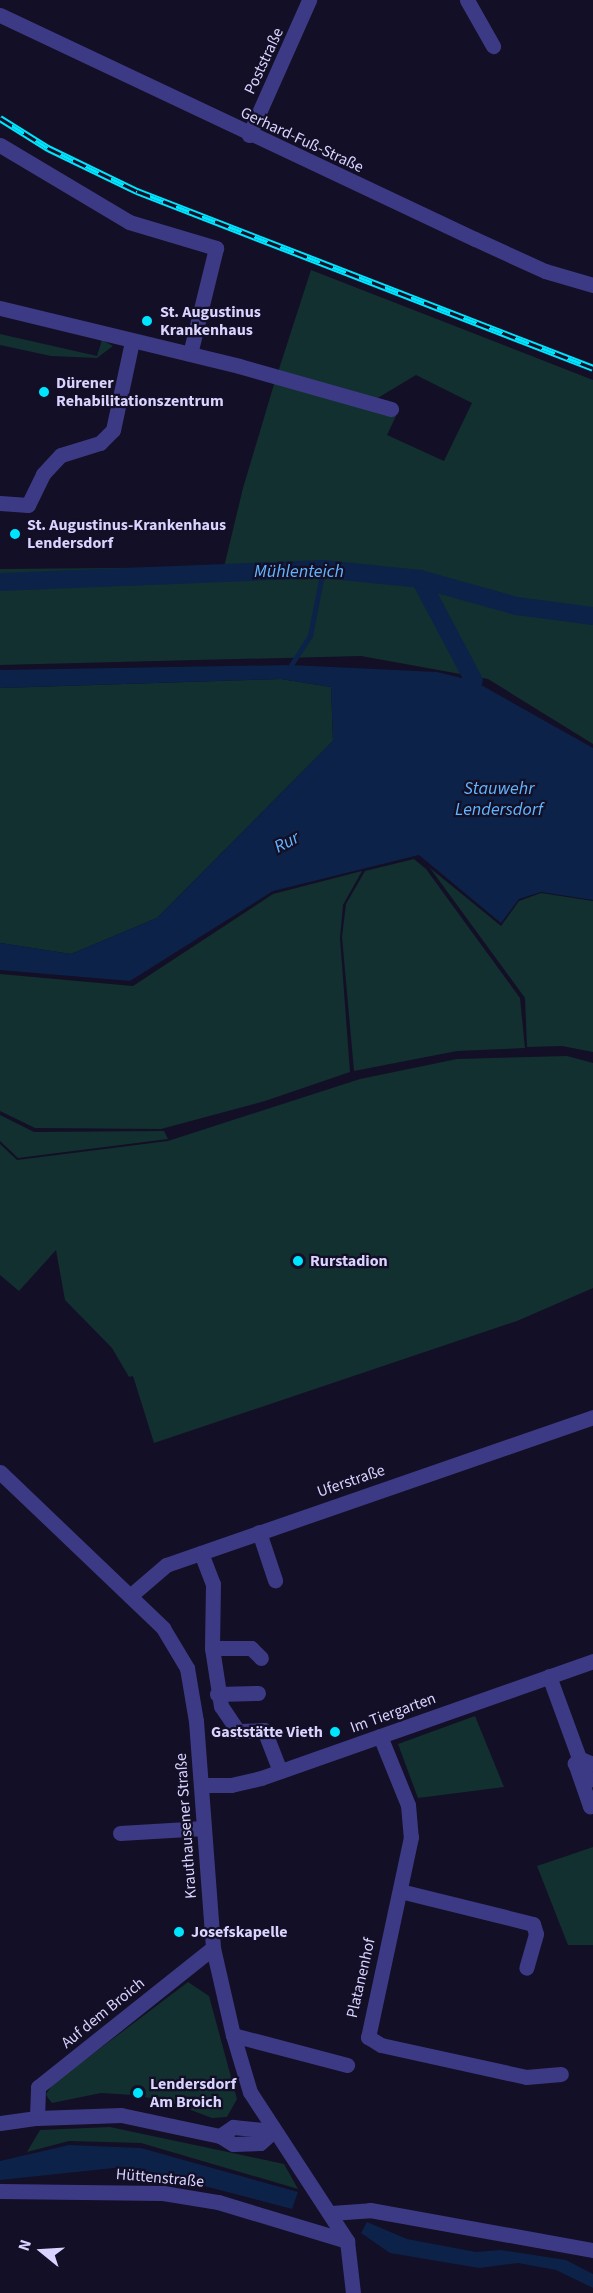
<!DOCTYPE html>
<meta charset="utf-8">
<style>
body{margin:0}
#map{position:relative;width:593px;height:2293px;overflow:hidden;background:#130f26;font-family:"Source Sans 3",sans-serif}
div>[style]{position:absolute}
.green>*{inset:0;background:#12302f}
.water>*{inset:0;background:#0c2248}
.stream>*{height:5px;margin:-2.5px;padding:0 2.5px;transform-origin:2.5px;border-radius:2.5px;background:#0c2248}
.canal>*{height:18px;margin:-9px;padding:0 9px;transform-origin:9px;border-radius:9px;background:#0c2248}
.minor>*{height:15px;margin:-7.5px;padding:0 7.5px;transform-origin:7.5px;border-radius:7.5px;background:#3d3a85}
.rail>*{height:7px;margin-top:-3.5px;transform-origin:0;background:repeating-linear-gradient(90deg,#130f26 0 14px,#00e5ff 0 28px);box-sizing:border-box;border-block:2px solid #00e5ff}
.dots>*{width:16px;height:16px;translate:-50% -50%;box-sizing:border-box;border:3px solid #130f26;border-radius:50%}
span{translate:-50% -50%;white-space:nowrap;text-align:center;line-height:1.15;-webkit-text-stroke:4.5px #130f26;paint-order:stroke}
.street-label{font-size:16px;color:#d9d4ff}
.poi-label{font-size:16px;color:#d9d4ff;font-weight:700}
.left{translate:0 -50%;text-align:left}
.right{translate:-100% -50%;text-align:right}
.water-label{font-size:18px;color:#62b6ff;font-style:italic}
.north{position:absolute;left:12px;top:2221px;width:60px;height:60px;-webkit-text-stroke:4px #130f26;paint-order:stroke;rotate:288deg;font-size:16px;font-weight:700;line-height:24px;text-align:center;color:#d9d4ff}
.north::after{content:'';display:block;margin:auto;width:21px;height:27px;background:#d9d4ff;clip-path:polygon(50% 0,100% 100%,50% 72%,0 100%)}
</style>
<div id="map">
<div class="green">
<div style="clip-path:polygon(311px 270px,593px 380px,593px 744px,488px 679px,361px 656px,0 665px,0 569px,224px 567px,243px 488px,275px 381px,396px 416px,387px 435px,444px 461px,472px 403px,416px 375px,376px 399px,278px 372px)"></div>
<div style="clip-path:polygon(0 334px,97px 356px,102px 340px,113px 346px,97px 358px,51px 356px,0 345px)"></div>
<div style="clip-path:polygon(281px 679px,331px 687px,333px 741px,157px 918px,71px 954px,0 943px,0 688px)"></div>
<div style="clip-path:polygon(414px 859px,426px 869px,520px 998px,525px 1048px,457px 1051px,354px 1071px,342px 937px,346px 904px,365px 871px)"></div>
<div style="clip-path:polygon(430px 868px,501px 926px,519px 901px,541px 893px,593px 901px,593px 1052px,562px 1046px,527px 1047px,525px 998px)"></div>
<div style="clip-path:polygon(362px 871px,343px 905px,340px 938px,350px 1072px,265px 1101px,161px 1129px,35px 1128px,0 1111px,0 974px,133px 986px,273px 894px)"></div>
<div style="clip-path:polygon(567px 1056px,593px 1063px,593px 1288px,517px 1321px,154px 1443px,133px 1376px,129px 1377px,112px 1348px,65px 1300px,56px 1250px,19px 1291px,0 1275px,0 1144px,17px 1160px,168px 1141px,360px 1079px,457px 1059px)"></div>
<div style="clip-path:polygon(0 1115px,34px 1132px,164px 1131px,168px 1139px,18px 1158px,0 1141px)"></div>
<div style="clip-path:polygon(475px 1716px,504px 1787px,418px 1798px,398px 1744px)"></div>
<div style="clip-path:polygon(593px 1847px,593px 1945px,568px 1945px,537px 1866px)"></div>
<div style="clip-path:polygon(188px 1982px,209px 1996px,237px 2099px,227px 2117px,212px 2118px,167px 2101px,133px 2095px,101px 2093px,52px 2103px,48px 2098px,46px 2094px,53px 2084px)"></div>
<div style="clip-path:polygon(110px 2127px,284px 2164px,298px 2189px,141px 2143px,69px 2141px,27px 2152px,40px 2130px)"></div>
</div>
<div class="water">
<div style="clip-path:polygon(291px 665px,437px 672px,474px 681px,593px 748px,593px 900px,541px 892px,519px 899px,501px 923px,419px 855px,273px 891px,130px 981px,0 970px,0 943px,71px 954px,157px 918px,333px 741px,331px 687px,281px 679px,0 688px,0 670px)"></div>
<div style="clip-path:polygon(69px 2145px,141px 2148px,298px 2192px,292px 2209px,147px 2171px,114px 2168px,0 2180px,0 2161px)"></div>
<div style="clip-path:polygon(367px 2222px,407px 2239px,476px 2252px,501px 2250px,566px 2260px,593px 2274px,593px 2288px,556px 2270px,518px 2263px,479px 2268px,390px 2253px,361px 2233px)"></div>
</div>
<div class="stream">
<div style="left:291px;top:665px;width:35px;rotate:-57deg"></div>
<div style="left:310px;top:636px;width:68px;rotate:-79deg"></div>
</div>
<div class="canal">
<div style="left:420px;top:579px;width:115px;rotate:62.1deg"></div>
<div style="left:0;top:582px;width:323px;rotate:-2.3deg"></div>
<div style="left:323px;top:569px;width:98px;rotate:5.9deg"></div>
<div style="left:420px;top:579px;width:101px;rotate:15.6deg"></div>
<div style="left:517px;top:606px;width:77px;rotate:7.5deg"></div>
</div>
<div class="minor">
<div style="left:467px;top:0;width:53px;rotate:60.5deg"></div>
<div style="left:0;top:15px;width:525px;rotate:25.25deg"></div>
<div style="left:475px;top:239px;width:77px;rotate:24.6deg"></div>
<div style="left:545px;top:271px;width:50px;rotate:16.3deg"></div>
<div style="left:249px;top:135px;width:148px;rotate:-66deg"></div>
<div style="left:0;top:145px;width:150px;rotate:30.8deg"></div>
<div style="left:129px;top:222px;width:91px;rotate:16.6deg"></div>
<div style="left:216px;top:248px;width:109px;rotate:103.8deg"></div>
<div style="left:0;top:308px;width:246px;rotate:13.6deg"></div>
<div style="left:239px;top:366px;width:158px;rotate:15.8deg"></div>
<div style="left:0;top:503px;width:28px;rotate:4deg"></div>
<div style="left:28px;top:505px;width:34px;rotate:-64deg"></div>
<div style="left:43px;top:474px;width:26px;rotate:-47deg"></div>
<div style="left:61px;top:455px;width:41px;rotate:-17.1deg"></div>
<div style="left:100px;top:443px;width:18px;rotate:-45deg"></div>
<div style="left:113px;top:430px;width:91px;rotate:-77.9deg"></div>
<div style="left:0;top:1472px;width:226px;rotate:43.7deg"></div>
<div style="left:163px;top:1628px;width:47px;rotate:59deg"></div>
<div style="left:187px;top:1668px;width:54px;rotate:80.4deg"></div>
<div style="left:196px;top:1721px;width:228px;rotate:85.7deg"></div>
<div style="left:213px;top:1948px;width:89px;rotate:77.1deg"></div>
<div style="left:233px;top:2035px;width:59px;rotate:73.4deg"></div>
<div style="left:250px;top:2092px;width:178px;rotate:56.9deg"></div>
<div style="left:347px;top:2241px;width:52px;rotate:83.4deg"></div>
<div style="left:259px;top:1532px;width:51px;rotate:71.6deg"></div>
<div style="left:201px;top:1553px;width:33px;rotate:69deg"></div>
<div style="left:213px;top:1584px;width:64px;rotate:90.9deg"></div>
<div style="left:212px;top:1648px;width:59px;rotate:81.2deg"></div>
<div style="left:221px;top:1706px;width:30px;rotate:56deg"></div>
<div style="left:238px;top:1731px;width:26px;rotate:-2deg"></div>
<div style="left:264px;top:1730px;width:44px;rotate:68.7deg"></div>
<div style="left:130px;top:1596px;width:48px;rotate:-40.7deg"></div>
<div style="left:166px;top:1565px;width:452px;rotate:-19.1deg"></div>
<div style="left:212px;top:1648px;width:39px"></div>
<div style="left:251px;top:1648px;width:14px;rotate:45deg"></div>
<div style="left:549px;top:1676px;width:111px;rotate:69.9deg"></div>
<div style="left:587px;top:1780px;width:6px;rotate:-9deg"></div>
<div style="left:217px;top:1694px;width:41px;rotate:-1.4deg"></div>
<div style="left:380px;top:1736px;width:74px;rotate:67.9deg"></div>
<div style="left:408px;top:1805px;width:32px;rotate:85deg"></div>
<div style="left:411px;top:1837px;width:205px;rotate:102.1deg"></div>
<div style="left:368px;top:2037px;width:15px;rotate:32deg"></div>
<div style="left:381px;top:2045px;width:148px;rotate:12.4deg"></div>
<div style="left:526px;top:2077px;width:35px;rotate:-5deg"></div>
<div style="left:593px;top:1764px;width:11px;rotate:-158deg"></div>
<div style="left:583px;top:1760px;width:9px;rotate:159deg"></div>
<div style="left:575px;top:1763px;width:46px;rotate:70.8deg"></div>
<div style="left:590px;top:1806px;width:3px;rotate:-18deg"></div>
<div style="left:201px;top:1785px;width:30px"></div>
<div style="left:231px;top:1785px;width:31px;rotate:-13deg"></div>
<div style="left:261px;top:1778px;width:352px;rotate:-19.4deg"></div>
<div style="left:120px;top:1833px;width:84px;rotate:-3.4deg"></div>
<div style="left:400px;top:1891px;width:137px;rotate:13.9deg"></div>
<div style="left:533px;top:1924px;width:10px;rotate:73deg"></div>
<div style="left:536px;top:1934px;width:35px;rotate:106deg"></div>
<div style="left:233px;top:2035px;width:118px;rotate:14.7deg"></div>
<div style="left:37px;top:2118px;width:31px;rotate:-88deg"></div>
<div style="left:38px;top:2087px;width:223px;rotate:-38.5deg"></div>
<div style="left:0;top:2123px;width:37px;rotate:-8deg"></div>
<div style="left:37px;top:2118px;width:84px;rotate:-2deg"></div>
<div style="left:121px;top:2115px;width:101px;rotate:12deg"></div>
<div style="left:220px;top:2136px;width:15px;rotate:32deg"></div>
<div style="left:233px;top:2144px;width:27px;rotate:-2deg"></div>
<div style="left:260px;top:2143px;width:18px;rotate:-41deg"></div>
<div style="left:220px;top:2136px;width:16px;rotate:-35deg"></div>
<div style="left:233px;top:2127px;width:41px;rotate:5.6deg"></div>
<div style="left:0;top:2191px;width:163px;rotate:0.7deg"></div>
<div style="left:163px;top:2193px;width:56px;rotate:9.3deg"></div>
<div style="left:218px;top:2202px;width:135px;rotate:16.8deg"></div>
<div style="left:331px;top:2213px;width:39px;rotate:-4deg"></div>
<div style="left:370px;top:2210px;width:227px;rotate:10.2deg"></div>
</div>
<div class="rail">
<div style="left:0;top:118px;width:57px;rotate:32deg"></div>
<div style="left:48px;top:148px;width:99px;rotate:25.8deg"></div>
<div style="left:137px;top:191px;width:489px;rotate:21.2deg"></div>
</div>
<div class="dots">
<div style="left:147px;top:321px;background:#00e5ff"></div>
<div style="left:44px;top:392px;background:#00e5ff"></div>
<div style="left:15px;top:534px;background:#00e5ff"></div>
<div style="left:298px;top:1261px;background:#00e5ff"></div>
<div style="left:335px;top:1732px;background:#00e5ff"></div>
<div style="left:179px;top:1932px;background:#00e5ff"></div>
<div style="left:138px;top:2093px;background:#00e5ff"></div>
</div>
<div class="street-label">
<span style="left:264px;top:61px;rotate:-65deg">Poststraße</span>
<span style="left:302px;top:140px;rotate:25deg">Gerhard-Fuß-Straße</span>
<span style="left:351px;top:1481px;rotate:-19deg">Uferstraße</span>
<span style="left:393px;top:1713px;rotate:-20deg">Im Tiergarten</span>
<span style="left:186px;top:1826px;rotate:-94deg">Krauthausener Straße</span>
<span style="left:361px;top:1978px;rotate:-77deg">Platanenhof</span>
<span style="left:103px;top:2013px;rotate:-39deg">Auf dem Broich</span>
<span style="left:160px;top:2178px;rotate:5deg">Hüttenstraße</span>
</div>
<div class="poi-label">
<span class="left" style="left:160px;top:321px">St. Augustinus<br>Krankenhaus</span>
<span class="left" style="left:56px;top:392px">Dürener<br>Rehabilitationszentrum</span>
<span class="left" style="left:27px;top:534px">St. Augustinus-Krankenhaus<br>Lendersdorf</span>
<span class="left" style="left:310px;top:1261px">Rurstadion</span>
<span class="right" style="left:323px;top:1732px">Gaststätte Vieth</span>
<span class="left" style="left:191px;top:1932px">Josefskapelle</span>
<span class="left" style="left:150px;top:2093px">Lendersdorf<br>Am Broich</span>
</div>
<div class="water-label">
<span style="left:299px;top:572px">Mühlenteich</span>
<span style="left:499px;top:800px">Stauwehr<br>Lendersdorf</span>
<span style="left:287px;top:843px;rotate:-28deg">Rur</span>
</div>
<div class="north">N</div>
</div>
